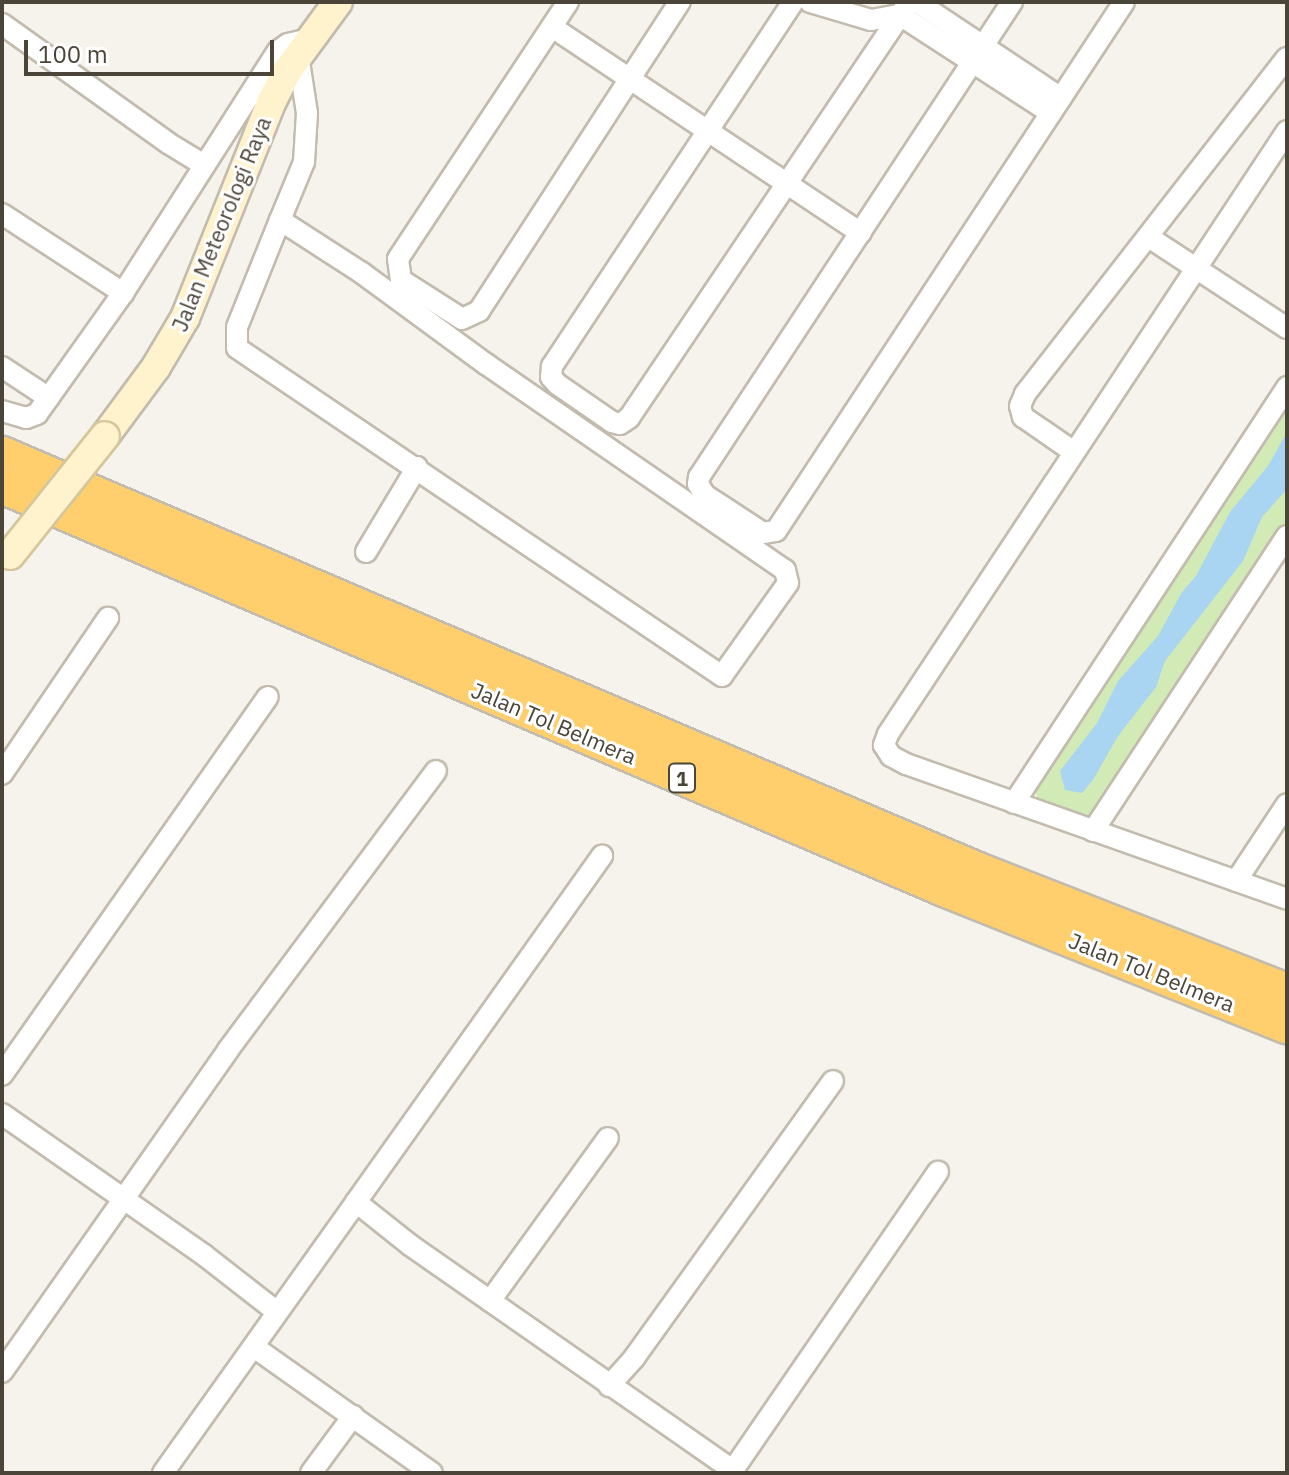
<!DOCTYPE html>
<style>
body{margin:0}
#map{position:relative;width:1289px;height:1475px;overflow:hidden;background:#f6f3ec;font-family:"IBM Plex Sans",sans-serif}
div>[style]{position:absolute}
.green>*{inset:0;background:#d2eab5}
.water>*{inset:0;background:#a9d4f2}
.roads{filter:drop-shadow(2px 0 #c2bbae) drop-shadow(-2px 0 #c2bbae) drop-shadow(0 2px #c2bbae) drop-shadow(0 -2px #c2bbae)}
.street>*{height:20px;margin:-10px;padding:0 10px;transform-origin:10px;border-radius:10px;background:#fff}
.secondary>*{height:28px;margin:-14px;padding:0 14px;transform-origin:14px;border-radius:14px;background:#fff3cd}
.highway>*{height:36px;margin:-18px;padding:0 18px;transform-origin:18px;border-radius:18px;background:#ffcf6e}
.bridges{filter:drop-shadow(2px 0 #d6c79b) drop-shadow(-2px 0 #d6c79b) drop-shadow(0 2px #d6c79b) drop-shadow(0 -2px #d6c79b)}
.secondary-bridge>*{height:28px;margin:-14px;padding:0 14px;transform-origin:14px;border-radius:14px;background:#fff3cd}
span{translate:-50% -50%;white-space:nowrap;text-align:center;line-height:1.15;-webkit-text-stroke:6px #fff;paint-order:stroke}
.shield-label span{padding:2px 6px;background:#fff;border:2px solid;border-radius:6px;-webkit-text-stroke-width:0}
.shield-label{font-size:20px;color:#4b4439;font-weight:700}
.street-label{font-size:22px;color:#4b4439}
.frame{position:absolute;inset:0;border:4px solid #4b4439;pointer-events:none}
.scale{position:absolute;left:24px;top:40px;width:250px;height:36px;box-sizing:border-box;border:4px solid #4b4439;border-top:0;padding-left:10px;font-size:24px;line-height:28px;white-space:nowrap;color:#4b4439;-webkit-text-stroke:6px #fff;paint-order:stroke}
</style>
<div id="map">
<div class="green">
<div style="clip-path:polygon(1287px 400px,1287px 523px,1094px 814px,1082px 817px,1038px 801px,1034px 786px)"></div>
</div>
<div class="water">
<div style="clip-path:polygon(1287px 432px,1287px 489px,1262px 517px,1243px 561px,1165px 661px,1156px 687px,1118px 736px,1093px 780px,1082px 793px,1065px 790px,1060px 771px,1097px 723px,1118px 681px,1158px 636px,1182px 592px,1196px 576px,1230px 512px,1268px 466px)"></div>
</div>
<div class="roads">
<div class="street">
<div style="left:568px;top:2px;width:308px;rotate:123.5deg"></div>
<div style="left:398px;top:259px;width:21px;rotate:82deg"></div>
<div style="left:401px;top:280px;width:72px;rotate:32.6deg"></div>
<div style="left:462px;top:319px;width:19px;rotate:-25deg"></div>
<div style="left:479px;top:311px;width:369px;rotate:-57deg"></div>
<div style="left:793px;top:2px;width:437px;rotate:123.5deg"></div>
<div style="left:552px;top:366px;width:11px;rotate:95deg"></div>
<div style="left:551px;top:377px;width:9px;rotate:49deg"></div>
<div style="left:557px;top:384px;width:67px;rotate:34.6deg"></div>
<div style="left:612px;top:422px;width:8px;rotate:14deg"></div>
<div style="left:620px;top:424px;width:11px;rotate:-34deg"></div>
<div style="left:629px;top:418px;width:501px;rotate:-56.06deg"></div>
<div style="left:810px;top:2px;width:64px;rotate:16.4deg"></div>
<div style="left:871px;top:20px;width:29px;rotate:-10deg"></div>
<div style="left:900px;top:15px;width:180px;rotate:33deg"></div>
<div style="left:917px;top:2px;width:173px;rotate:33.7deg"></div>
<div style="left:1012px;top:2px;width:569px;rotate:123.38deg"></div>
<div style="left:699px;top:477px;width:7px;rotate:98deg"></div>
<div style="left:698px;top:484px;width:13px;rotate:58deg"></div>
<div style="left:705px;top:495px;width:69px;rotate:33.2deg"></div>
<div style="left:763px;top:533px;width:13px;rotate:-9deg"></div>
<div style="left:776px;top:531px;width:633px;rotate:-56.66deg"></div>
<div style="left:2px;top:24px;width:204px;rotate:35.6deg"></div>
<div style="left:168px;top:143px;width:42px;rotate:31.4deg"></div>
<div style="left:552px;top:27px;width:371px;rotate:33.7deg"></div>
<div style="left:1287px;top:131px;width:723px;rotate:123.49deg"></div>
<div style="left:888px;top:734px;width:12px;rotate:110deg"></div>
<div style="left:884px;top:745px;width:13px;rotate:58deg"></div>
<div style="left:891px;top:756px;width:17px;rotate:28deg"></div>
<div style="left:906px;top:764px;width:404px;rotate:19.5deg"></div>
<div style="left:2px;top:214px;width:145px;rotate:33.1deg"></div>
<div style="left:280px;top:220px;width:98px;rotate:32.9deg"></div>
<div style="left:362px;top:273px;width:154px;rotate:36.3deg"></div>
<div style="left:486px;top:364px;width:363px;rotate:34.6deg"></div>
<div style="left:785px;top:570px;width:13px;rotate:77deg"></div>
<div style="left:788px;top:583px;width:114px;rotate:125.4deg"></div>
<div style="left:722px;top:676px;width:585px;rotate:-145.93deg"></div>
<div style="left:237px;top:348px;width:21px;rotate:-90deg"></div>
<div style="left:237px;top:327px;width:115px;rotate:-68.1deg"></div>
<div style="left:280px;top:220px;width:63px;rotate:-67.5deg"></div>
<div style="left:304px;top:162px;width:49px;rotate:-86.5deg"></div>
<div style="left:307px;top:113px;width:59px;rotate:-98.8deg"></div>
<div style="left:1150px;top:238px;width:164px;rotate:33.3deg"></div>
<div style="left:2px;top:367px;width:56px;rotate:33.4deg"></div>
<div style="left:2px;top:411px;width:25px;rotate:16deg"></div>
<div style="left:26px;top:418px;width:12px;rotate:-20deg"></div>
<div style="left:37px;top:414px;width:148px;rotate:-54.6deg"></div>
<div style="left:123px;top:293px;width:287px;rotate:-57.4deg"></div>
<div style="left:278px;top:51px;width:12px;rotate:-35deg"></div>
<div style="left:288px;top:44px;width:23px;rotate:-13deg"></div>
<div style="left:1074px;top:452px;width:62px;rotate:-145.5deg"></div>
<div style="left:1023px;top:417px;width:11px;rotate:-105deg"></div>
<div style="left:1020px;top:406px;width:13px;rotate:-67deg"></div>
<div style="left:1025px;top:394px;width:426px;rotate:-52.1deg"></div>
<div style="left:366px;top:552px;width:99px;rotate:-59deg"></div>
<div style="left:2px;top:774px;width:189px;rotate:-55.8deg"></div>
<div style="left:1014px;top:803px;width:498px;rotate:-56.7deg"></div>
<div style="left:1093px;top:831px;width:353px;rotate:-56.7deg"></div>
<div style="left:1236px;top:881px;width:92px;rotate:-56.5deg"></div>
<div style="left:2px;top:1075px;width:462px;rotate:-54.9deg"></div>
<div style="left:2px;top:1114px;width:246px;rotate:34.9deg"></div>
<div style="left:204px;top:1255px;width:91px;rotate:37.9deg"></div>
<div style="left:356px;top:1202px;width:425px;rotate:-54.6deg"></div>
<div style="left:490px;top:1301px;width:201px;rotate:-54.1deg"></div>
<div style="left:254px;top:1347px;width:218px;rotate:35.3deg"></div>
<div style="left:2px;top:1372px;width:393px;rotate:-54.9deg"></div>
<div style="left:228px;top:1050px;width:348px;rotate:-53.3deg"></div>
<div style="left:609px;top:1386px;width:38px;rotate:-48deg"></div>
<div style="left:634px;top:1358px;width:341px;rotate:-54.3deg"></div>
<div style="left:163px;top:1473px;width:333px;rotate:-54.5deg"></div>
<div style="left:356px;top:1202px;width:69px;rotate:38.5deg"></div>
<div style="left:410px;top:1245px;width:394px;rotate:34.9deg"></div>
<div style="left:733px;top:1470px;width:362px;rotate:-55.5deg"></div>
<div style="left:311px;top:1473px;width:71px;rotate:-53.6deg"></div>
</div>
<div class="secondary">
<div style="left:105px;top:436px;width:86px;rotate:-53.5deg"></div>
<div style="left:156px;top:367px;width:57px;rotate:-59.4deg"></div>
<div style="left:185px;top:318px;width:234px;rotate:-68.2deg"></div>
<div style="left:272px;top:101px;width:35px;rotate:-63deg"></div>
<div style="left:288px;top:70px;width:84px;rotate:-53.7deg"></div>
</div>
<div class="highway">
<div style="left:2px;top:455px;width:1061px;rotate:23.09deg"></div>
<div style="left:978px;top:871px;width:332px;rotate:21.4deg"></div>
<div style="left:2px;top:485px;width:1025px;rotate:23.16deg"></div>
<div style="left:944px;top:888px;width:369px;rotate:21.8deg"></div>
</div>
</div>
<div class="bridges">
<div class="secondary-bridge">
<div style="left:10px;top:555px;width:152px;rotate:-51.4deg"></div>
</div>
</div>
<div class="shield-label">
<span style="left:682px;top:778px">1</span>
</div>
<div class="street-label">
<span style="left:221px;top:224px;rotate:-68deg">Jalan Meteorologi Raya</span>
<span style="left:554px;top:723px;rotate:23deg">Jalan Tol Belmera</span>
<span style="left:1152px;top:972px;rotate:22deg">Jalan Tol Belmera</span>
</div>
<div class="frame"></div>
<div class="scale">100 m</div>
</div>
